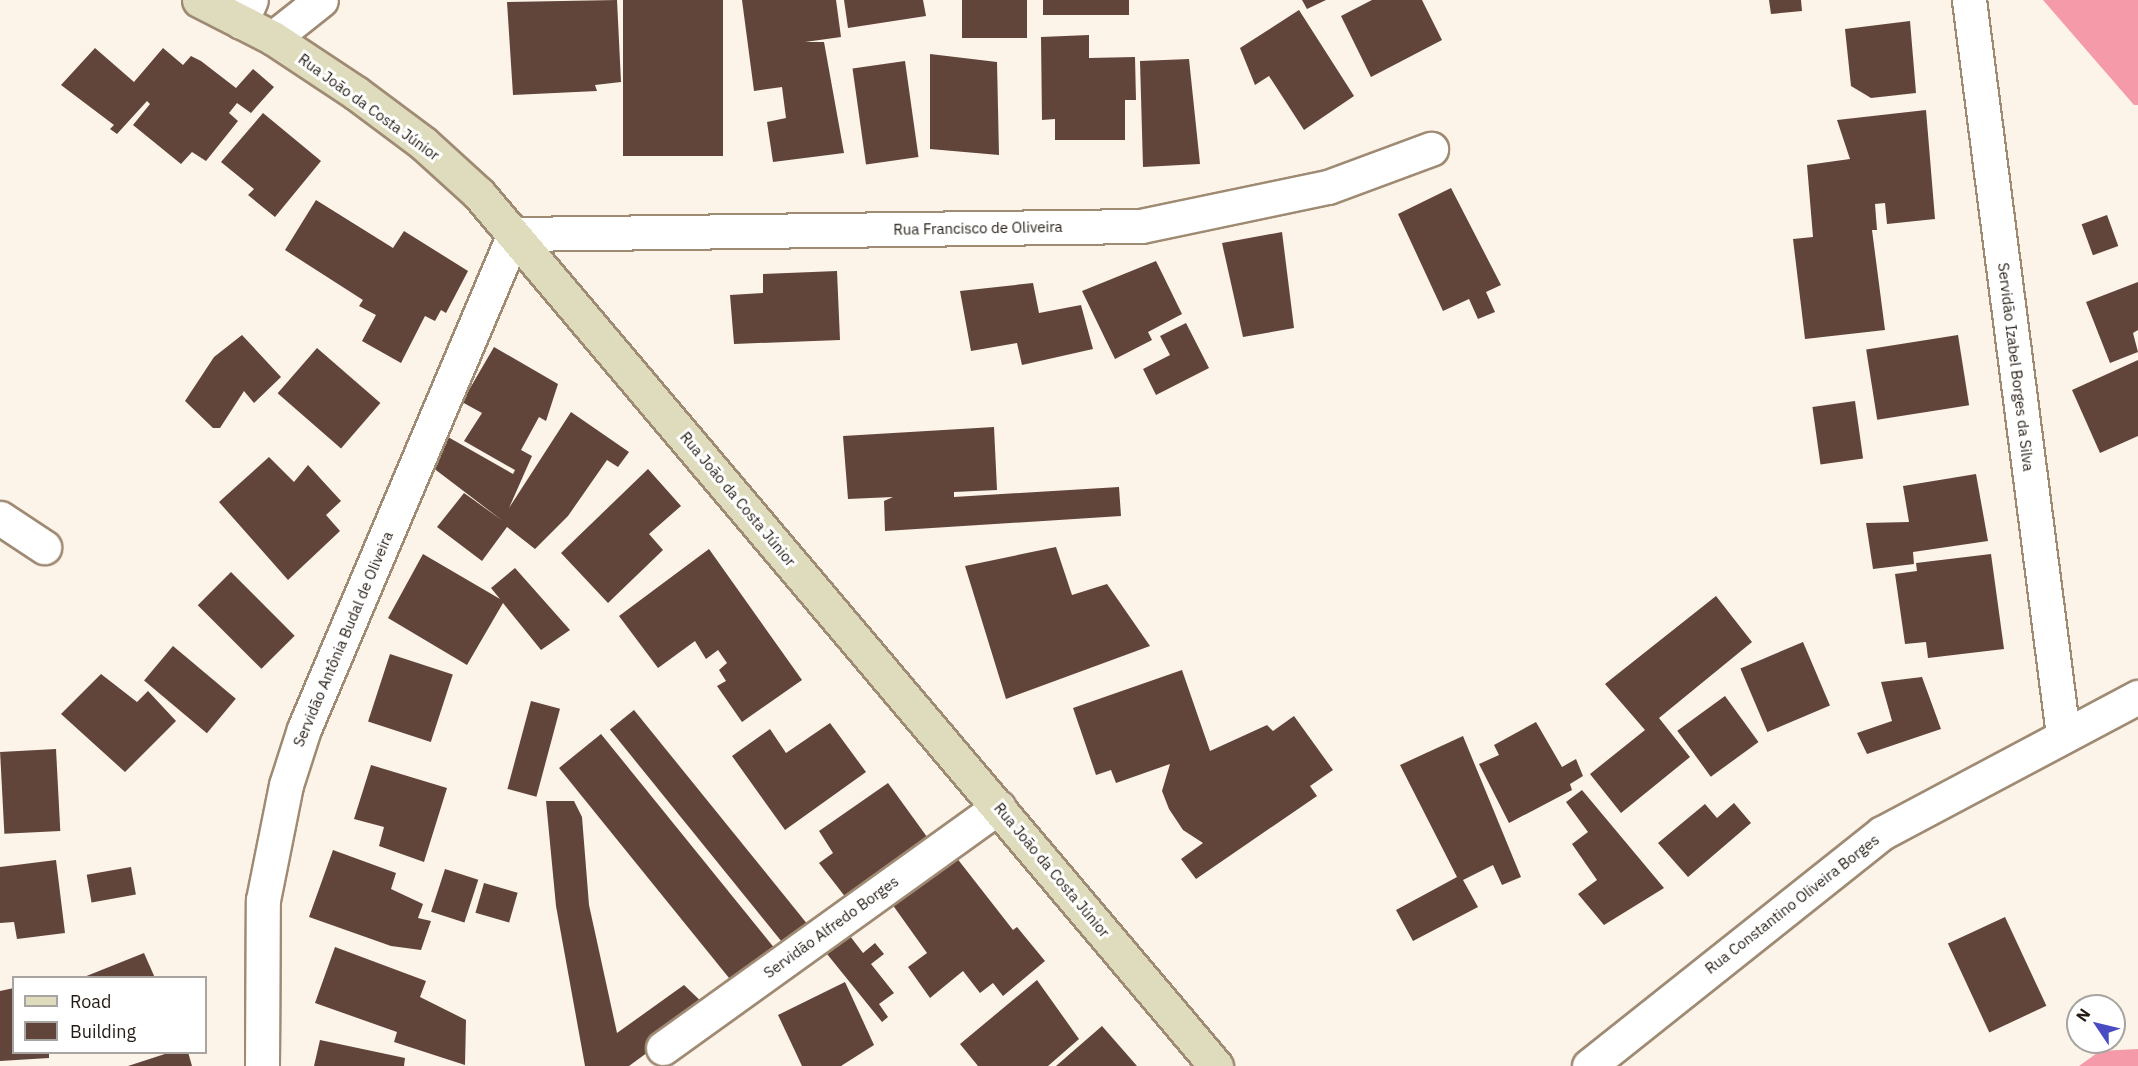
<!DOCTYPE html>
<meta charset="utf-8">
<style>
body{margin:0}
#map{position:relative;width:2138px;height:1066px;overflow:hidden;background:#fcf3e9;font-family:"IBM Plex Sans",sans-serif}
div>[style]{position:absolute}
.forest>*{inset:0;background:#f49aa9}
.building>*{inset:0;background:#61453b;transform-origin:0 0}
.roads{filter:drop-shadow(2px 0 #9f8a73) drop-shadow(-2px 0 #9f8a73) drop-shadow(0 2px #9f8a73) drop-shadow(0 -2px #9f8a73)}
.minor>*{height:33px;margin:-16.5px;padding:0 16.5px;transform-origin:16.5px;border-radius:16.5px;background:#fff}
.tertiary>*{height:33px;margin:-16.5px;padding:0 16.5px;transform-origin:16.5px;border-radius:16.5px;background:#fff}
.secondary>*{height:33px;margin:-16.5px;padding:0 16.5px;transform-origin:16.5px;border-radius:16.5px;background:#dfdcbe}
span{translate:-50% -50%;white-space:nowrap;text-align:center;line-height:1.15;-webkit-text-stroke:6px #fff;paint-order:stroke}
.street-label{font-size:15px;color:#241c13}
.legend{position:absolute;left:12px;top:976px;width:195px;height:78px;box-sizing:border-box;background:#fff;border:2px solid #a7a4a1;margin:0;padding:8px 10px;list-style:none;font-size:18px;color:#241c13}
.legend li{display:flex;align-items:center;gap:12px;height:30px}
.legend b{width:30px;border:2px solid #a7a4a1}
.north{position:absolute;left:2066px;top:994px;width:60px;height:60px;box-sizing:border-box;background:#fff;border:2px solid #a7a4a1;border-radius:50%;rotate:305deg;font-size:16px;font-weight:700;line-height:24px;text-align:center;color:#241c13}
.north::after{content:'';display:block;margin:auto;width:21px;height:27px;background:#484bc1;clip-path:polygon(50% 0,100% 100%,50% 72%,0 100%)}
</style>
<div id="map">
<div class="forest">
<div style="clip-path:polygon(2043px 0,2138px 0,2138px 105px,2134px 105px)"></div>
<div style="clip-path:polygon(2138px 1049px,2138px 1066px,2079px 1066px,2100px 1051px)"></div>
</div>
<div class="building">
<div style="clip-path:polygon(617px 0,621px 82px,595px 85px,597px 91px,513px 95px,507px 2px)"></div>
<div style="left:623px;top:0;width:100px;height:156px"></div>
<div style="clip-path:polygon(742px 0,836px 0,841px 37px,805px 42px,824px 42px,844px 153px,773px 162px,767px 122px,786px 118px,782px 87px,754px 91px)"></div>
<div style="clip-path:polygon(844px 0,923px 0,926px 16px,848px 28px)"></div>
<div style="left:962px;top:0;width:65px;height:38px"></div>
<div style="left:1043px;top:0;width:86px;height:15px"></div>
<div style="clip-path:polygon(1302px 0,1326px 0,1307px 9px)"></div>
<div style="clip-path:polygon(1372px 0,1422px 0,1442px 40px,1371px 77px,1341px 16px)"></div>
<div style="clip-path:polygon(1769px 0,1801px 0,1802px 11px,1771px 14px)"></div>
<div style="clip-path:polygon(1299px 10px,1354px 96px,1304px 130px,1269px 76px,1255px 85px,1240px 48px)"></div>
<div style="clip-path:polygon(1910px 21px,1916px 93px,1871px 98px,1851px 86px,1845px 29px)"></div>
<div style="clip-path:polygon(1089px 35px,1089px 58px,1135px 57px,1136px 100px,1125px 100px,1125px 140px,1055px 140px,1055px 119px,1042px 120px,1041px 37px)"></div>
<div style="clip-path:polygon(95px 48px,134px 82px,163px 48px,183px 65px,191px 56px,201px 61px,236px 88px,253px 69px,274px 87px,251px 113px,237px 103px,229px 113px,238px 121px,206px 161px,192px 152px,181px 164px,133px 125px,150px 104px,147px 101px,117px 134px,110px 129px,114px 125px,61px 85px)"></div>
<div style="clip-path:polygon(930px 54px,997px 62px,999px 155px,930px 149px)"></div>
<div style="clip-path:polygon(1189px 59px,1200px 164px,1143px 167px,1140px 61px)"></div>
<div style="left:905px;top:61px;width:97px;height:53px;rotate:82deg"></div>
<div style="clip-path:polygon(1926px 110px,1935px 219px,1887px 224px,1885px 203px,1875px 204px,1877px 230px,1872px 230px,1885px 330px,1805px 339px,1793px 239px,1813px 237px,1807px 165px,1850px 159px,1837px 120px)"></div>
<div style="clip-path:polygon(263px 113px,321px 161px,275px 217px,248px 195px,254px 189px,221px 162px)"></div>
<div style="clip-path:polygon(1451px 188px,1501px 285px,1486px 292px,1495px 312px,1478px 319px,1469px 299px,1443px 311px,1398px 214px)"></div>
<div style="clip-path:polygon(316px 200px,393px 248px,404px 231px,468px 271px,446px 313px,441px 310px,435px 321px,425px 316px,401px 363px,362px 341px,376px 315px,359px 306px,363px 300px,285px 250px)"></div>
<div style="left:2107px;top:215px;width:33px;height:27px;rotate:70deg"></div>
<div style="clip-path:polygon(1282px 232px,1294px 328px,1243px 337px,1222px 243px)"></div>
<div style="clip-path:polygon(1156px 261px,1182px 314px,1148px 332px,1152px 340px,1115px 359px,1082px 291px)"></div>
<div style="clip-path:polygon(837px 271px,840px 340px,734px 344px,730px 295px,763px 293px,763px 274px)"></div>
<div style="clip-path:polygon(2138px 282px,2138px 330px,2133px 333px,2138px 352px,2110px 363px,2086px 302px)"></div>
<div style="clip-path:polygon(1033px 283px,1039px 313px,1081px 305px,1093px 349px,1022px 365px,1017px 343px,971px 351px,960px 291px)"></div>
<div style="clip-path:polygon(1186px 323px,1209px 368px,1156px 395px,1143px 369px,1170px 355px,1160px 336px)"></div>
<div style="clip-path:polygon(242px 335px,281px 377px,254px 403px,244px 391px,220px 428px,213px 428px,185px 401px,214px 357px)"></div>
<div style="left:1958px;top:335px;width:71px;height:93px;rotate:81deg"></div>
<div style="clip-path:polygon(494px 347px,558px 384px,546px 421px,539px 417px,521px 450px,532px 456px,509px 508px,571px 412px,629px 452px,618px 467px,607px 460px,568px 516px,535px 549px,507px 527px,482px 561px,437px 527px,464px 493px,503px 521px,428px 464px,441px 433px,513px 474px,515px 470px,464px 441px,482px 413px,462px 402px)"></div>
<div style="left:317px;top:348px;width:84px;height:60px;rotate:41deg"></div>
<div style="clip-path:polygon(2138px 360px,2138px 436px,2100px 453px,2072px 390px)"></div>
<div style="left:1855px;top:401px;width:58px;height:43px;rotate:82deg"></div>
<div style="clip-path:polygon(994px 427px,997px 490px,954px 492px,954px 497px,1119px 487px,1121px 516px,885px 531px,884px 501px,893px 497px,848px 499px,843px 436px)"></div>
<div style="clip-path:polygon(269px 457px,294px 482px,308px 465px,341px 501px,326px 515px,340px 531px,288px 580px,219px 502px)"></div>
<div style="clip-path:polygon(648px 469px,681px 506px,649px 534px,663px 550px,608px 603px,561px 553px)"></div>
<div style="clip-path:polygon(1976px 474px,1988px 541px,1913px 552px,1914px 564px,1873px 569px,1866px 523px,1909px 522px,1903px 486px)"></div>
<div style="clip-path:polygon(1056px 547px,1072px 595px,1107px 584px,1150px 646px,1006px 699px,965px 566px)"></div>
<div style="clip-path:polygon(709px 549px,802px 680px,742px 722px,717px 686px,726px 681px,719px 670px,727px 663px,718px 650px,706px 659px,695px 641px,658px 668px,619px 616px)"></div>
<div style="clip-path:polygon(423px 554px,500px 599px,491px 588px,515px 568px,570px 630px,541px 650px,503px 603px,467px 665px,388px 618px)"></div>
<div style="clip-path:polygon(1991px 554px,2004px 649px,1928px 658px,1926px 642px,1905px 644px,1895px 574px,1917px 571px,1916px 563px)"></div>
<div style="left:231px;top:572px;width:90px;height:47px;rotate:45deg"></div>
<div style="clip-path:polygon(1716px 596px,1752px 642px,1659px 718px,1690px 757px,1621px 813px,1590px 774px,1645px 730px,1605px 684px)"></div>
<div style="left:1803px;top:642px;width:69px;height:68px;rotate:67deg"></div>
<div style="left:173px;top:646px;width:82px;height:45px;rotate:40deg"></div>
<div style="left:390px;top:654px;width:66px;height:71px;rotate:18deg"></div>
<div style="clip-path:polygon(1182px 670px,1210px 751px,1267px 725px,1273px 731px,1294px 716px,1333px 770px,1310px 786px,1317px 796px,1196px 879px,1181px 859px,1203px 843px,1183px 830px,1169px 809px,1162px 791px,1170px 764px,1116px 783px,1111px 770px,1096px 775px,1073px 708px)"></div>
<div style="clip-path:polygon(101px 674px,137px 702px,148px 691px,176px 721px,125px 772px,61px 714px)"></div>
<div style="clip-path:polygon(1922px 677px,1941px 729px,1867px 754px,1857px 733px,1892px 721px,1881px 682px)"></div>
<div style="left:1725px;top:696px;width:57px;height:59px;rotate:54deg"></div>
<div style="left:531px;top:701px;width:30px;height:91px;rotate:15deg"></div>
<div style="left:634px;top:710px;width:283px;height:31px;rotate:51deg"></div>
<div style="clip-path:polygon(1536px 722px,1562px 767px,1576px 759px,1583px 776px,1570px 784px,1572px 790px,1509px 823px,1479px 764px,1499px 755px,1494px 745px)"></div>
<div style="clip-path:polygon(830px 723px,866px 772px,785px 830px,732px 756px,770px 729px,786px 753px)"></div>
<div style="left:601px;top:734px;width:284px;height:54px;rotate:51deg"></div>
<div style="clip-path:polygon(1463px 736px,1521px 877px,1502px 885px,1493px 865px,1463px 880px,1478px 907px,1413px 941px,1396px 910px,1457px 877px,1400px 765px)"></div>
<div style="left:56px;top:749px;width:82px;height:56px;rotate:87deg"></div>
<div style="clip-path:polygon(371px 765px,447px 788px,424px 862px,379px 846px,384px 827px,354px 819px)"></div>
<div style="clip-path:polygon(888px 783px,930px 841px,850px 903px,819px 863px,833px 853px,819px 831px)"></div>
<div style="clip-path:polygon(1582px 790px,1664px 888px,1604px 925px,1578px 894px,1597px 880px,1572px 844px,1588px 832px,1566px 802px)"></div>
<div style="clip-path:polygon(546px 801px,574px 801px,582px 817px,589px 905px,617px 1033px,684px 985px,708px 1008px,629px 1066px,585px 1066px,556px 906px)"></div>
<div style="clip-path:polygon(1734px 803px,1751px 823px,1688px 877px,1658px 843px,1705px 804px,1717px 818px)"></div>
<div style="clip-path:polygon(333px 850px,396px 873px,391px 889px,423px 904px,418px 918px,431px 921px,421px 950px,391px 946px,309px 917px)"></div>
<div style="clip-path:polygon(956px 857px,1013px 930px,1017px 927px,1045px 961px,1003px 996px,993px 983px,980px 993px,963px 971px,930px 998px,908px 967px,927px 953px,892px 904px)"></div>
<div style="clip-path:polygon(56px 860px,65px 933px,17px 939px,14px 922px,0 923px,0 867px)"></div>
<div style="left:131px;top:867px;width:28px;height:45px;rotate:80deg"></div>
<div style="left:445px;top:869px;width:35px;height:45px;rotate:18deg"></div>
<div style="left:484px;top:883px;width:35px;height:31px;rotate:16deg"></div>
<div style="left:2005px;top:917px;width:98px;height:63px;rotate:65deg"></div>
<div style="clip-path:polygon(850px 936px,863px 953px,875px 943px,884px 954px,871px 964px,894px 993px,879px 1004px,888px 1017px,882px 1022px,827px 954px)"></div>
<div style="clip-path:polygon(335px 947px,426px 981px,420px 997px,466px 1020px,465px 1065px,394px 1042px,397px 1032px,315px 1003px)"></div>
<div style="clip-path:polygon(144px 953px,155px 978px,84px 978px,84px 977px)"></div>
<div style="clip-path:polygon(1037px 980px,1079px 1039px,1048px 1066px,978px 1066px,960px 1044px)"></div>
<div style="clip-path:polygon(845px 982px,874px 1045px,841px 1066px,802px 1066px,778px 1015px)"></div>
<div style="clip-path:polygon(14px 988px,14px 1052px,49px 1052px,49px 1058px,0 1061px,0 991px)"></div>
<div style="clip-path:polygon(1102px 1026px,1137px 1066px,1056px 1066px)"></div>
<div style="clip-path:polygon(320px 1040px,405px 1058px,404px 1066px,314px 1066px)"></div>
<div style="clip-path:polygon(171px 1052px,188px 1052px,192px 1066px,128px 1066px)"></div>
</div>
<div class="roads">
<div class="minor">
<div style="left:1969px;top:0;width:741px;rotate:82.71deg"></div>
<div style="left:241px;top:22px;width:24px;rotate:-66deg"></div>
<div style="left:273px;top:38px;width:61px;rotate:-38.4deg"></div>
<div style="left:0;top:518px;width:53px;rotate:33.4deg"></div>
<div style="left:663px;top:1048px;width:413px;rotate:-35.7deg"></div>
<div style="left:262px;top:1066px;width:166px;rotate:-89.7deg"></div>
<div style="left:263px;top:900px;width:117px;rotate:-78.7deg"></div>
<div style="left:286px;top:785px;width:59px;rotate:-72.2deg"></div>
<div style="left:304px;top:729px;width:538px;rotate:-67.01deg"></div>
<div style="left:514px;top:234px;width:627px;rotate:-0.73deg"></div>
<div style="left:1141px;top:226px;width:191px;rotate:-11.8deg"></div>
<div style="left:1328px;top:187px;width:110px;rotate:-20.3deg"></div>
</div>
<div class="tertiary">
<div style="left:1589px;top:1066px;width:374px;rotate:-38.5deg"></div>
<div style="left:1882px;top:833px;width:290px;rotate:-28deg"></div>
</div>
<div class="secondary">
<div style="left:199px;top:0;width:83px;rotate:27.2deg"></div>
<div style="left:273px;top:38px;width:100px;rotate:33.5deg"></div>
<div style="left:356px;top:93px;width:84px;rotate:36.7deg"></div>
<div style="left:423px;top:143px;width:76px;rotate:42.3deg"></div>
<div style="left:479px;top:194px;width:1142px;rotate:49.8deg"></div>
</div>
</div>
<div class="street-label">
<span style="left:369px;top:107px;rotate:36deg">Rua João da Costa Júnior</span>
<span style="left:978px;top:228px;rotate:-1deg">Rua Francisco de Oliveira</span>
<span style="left:2016px;top:367px;rotate:83deg">Servidão Izabel Borges da Silva</span>
<span style="left:738px;top:499px;rotate:50deg">Rua João da Costa Júnior</span>
<span style="left:343px;top:639px;rotate:-67deg">Servidão Antônia Budal de Oliveira</span>
<span style="left:1052px;top:870px;rotate:50deg">Rua João da Costa Júnior</span>
<span style="left:1792px;top:904px;rotate:-38deg">Rua Constantino Oliveira Borges</span>
<span style="left:831px;top:927px;rotate:-36deg">Servidão Alfredo Borges</span>
</div>
<ul class="legend">
<li><b style="height:8px;background:#dfdcbe"></b>Road</li>
<li><b style="height:16px;background:#61453b"></b>Building</li>
</ul>
<div class="north">N</div>
</div>
